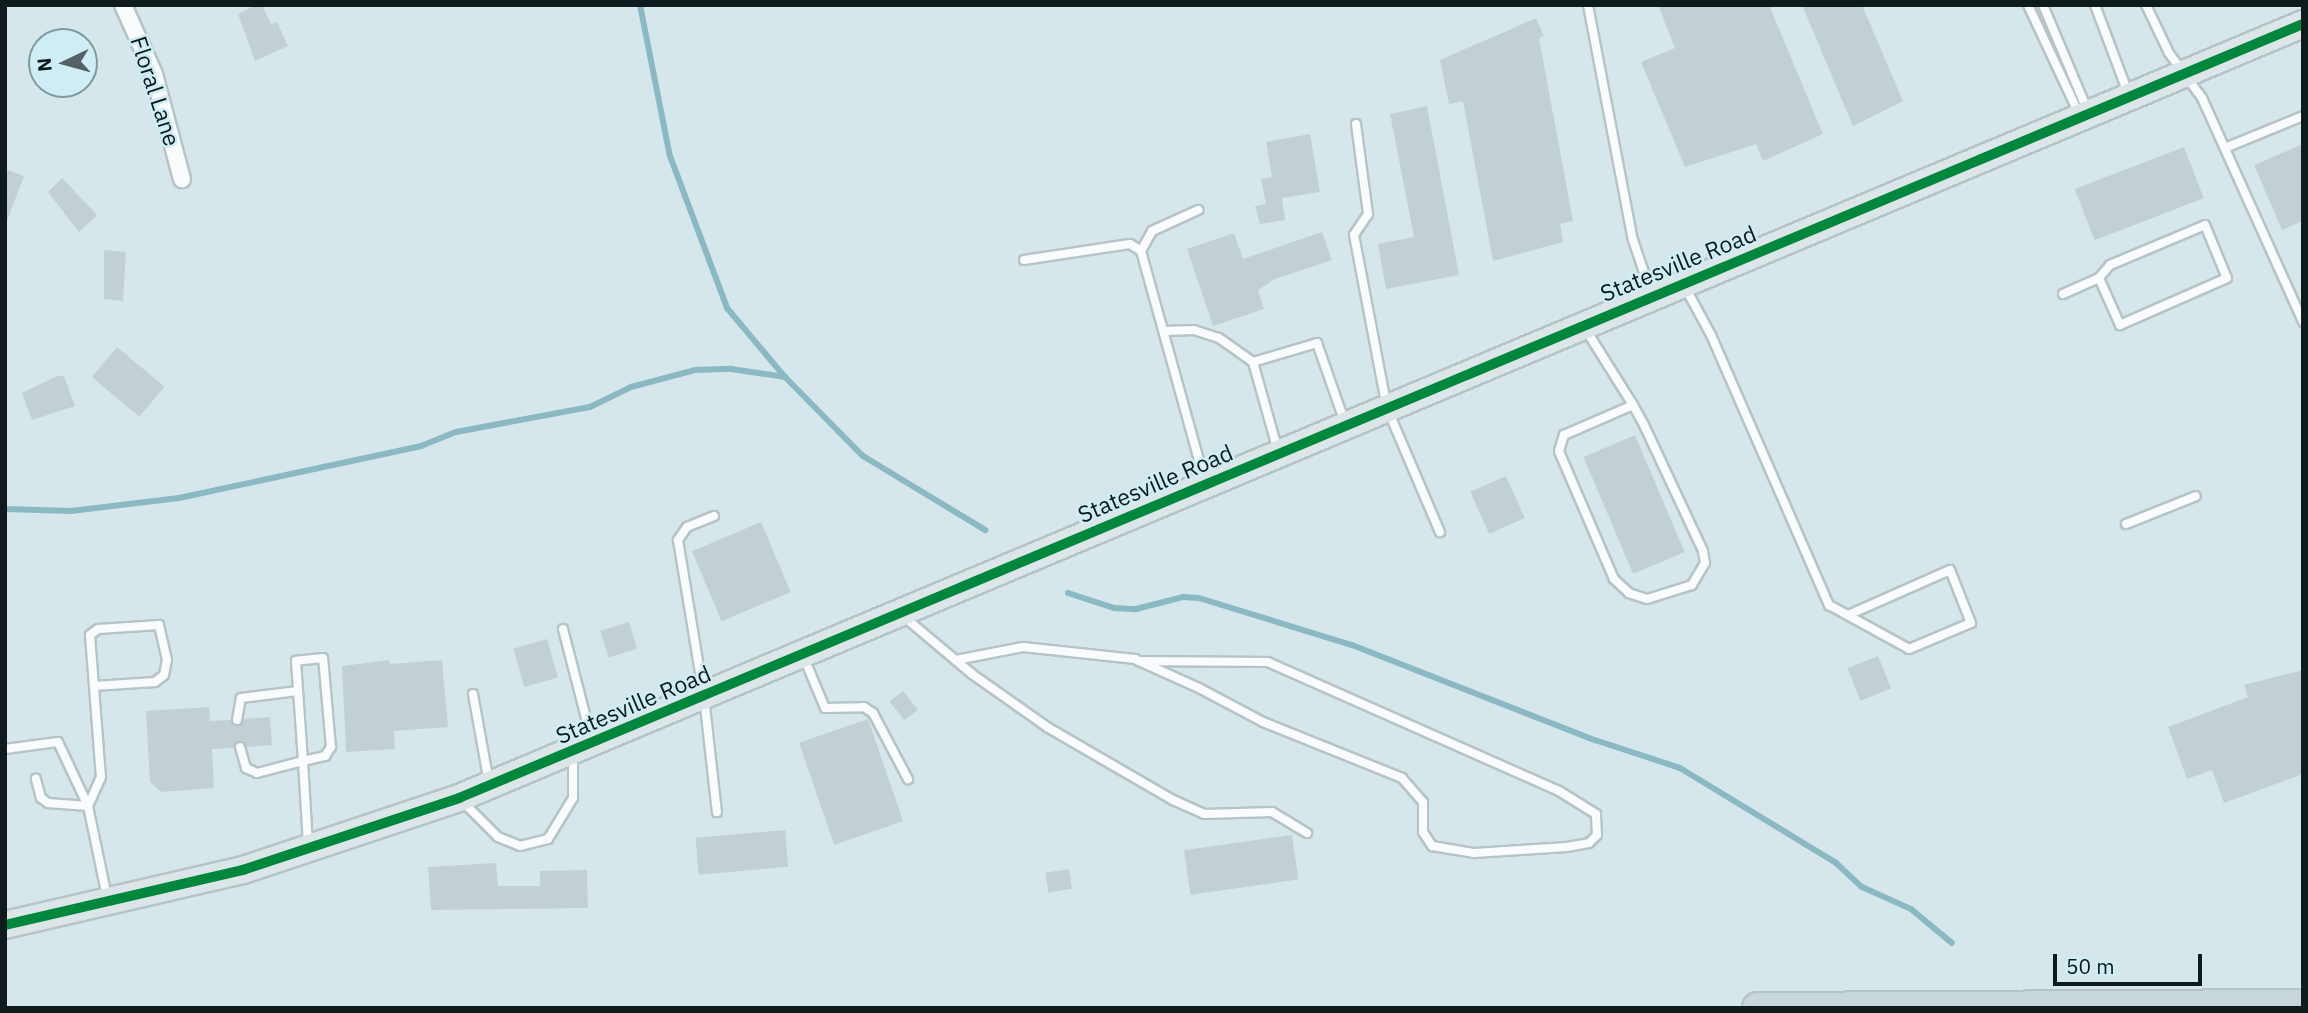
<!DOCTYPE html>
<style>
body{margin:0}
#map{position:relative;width:2308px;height:1013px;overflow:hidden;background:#d6e7ec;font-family:"IBM Plex Sans",sans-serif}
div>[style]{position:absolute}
.stream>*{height:6px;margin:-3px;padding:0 3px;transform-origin:3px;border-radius:3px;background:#8ab9c4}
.building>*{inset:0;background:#c2d0d4;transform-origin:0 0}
.roads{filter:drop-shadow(2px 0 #b6c4c7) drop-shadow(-2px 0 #b6c4c7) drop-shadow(0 2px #b6c4c7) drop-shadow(0 -2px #b6c4c7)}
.lane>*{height:8px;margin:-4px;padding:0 4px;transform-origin:4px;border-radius:4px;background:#f9fbfc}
.street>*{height:16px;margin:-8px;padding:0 8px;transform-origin:8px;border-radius:8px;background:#f9fbfc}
.primary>*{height:26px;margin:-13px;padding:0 13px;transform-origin:13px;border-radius:13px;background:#dce5e8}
.highway>*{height:30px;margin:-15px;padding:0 15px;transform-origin:15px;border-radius:15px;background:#c8d7da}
.cycleway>*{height:10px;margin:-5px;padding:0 5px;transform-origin:5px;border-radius:5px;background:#00873e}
span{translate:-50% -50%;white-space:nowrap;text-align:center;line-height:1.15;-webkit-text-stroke:5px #ceedf4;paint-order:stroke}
.street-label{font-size:23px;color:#0e1a1c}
.frame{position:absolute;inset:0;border:7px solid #0e1a1c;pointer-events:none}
.north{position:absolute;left:28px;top:28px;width:70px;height:70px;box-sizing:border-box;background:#ceedf4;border:2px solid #81999e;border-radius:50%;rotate:265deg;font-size:19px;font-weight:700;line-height:28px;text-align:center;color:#0e1a1c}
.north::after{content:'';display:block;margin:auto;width:24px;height:32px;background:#546265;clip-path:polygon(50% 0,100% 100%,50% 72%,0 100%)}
.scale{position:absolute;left:2053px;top:954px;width:149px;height:32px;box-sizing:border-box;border:4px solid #0e1a1c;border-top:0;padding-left:9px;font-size:21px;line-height:24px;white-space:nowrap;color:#0e1a1c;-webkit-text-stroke:5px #ceedf4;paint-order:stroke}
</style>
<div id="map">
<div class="stream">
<div style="left:640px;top:5px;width:154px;rotate:78.8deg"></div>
<div style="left:670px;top:156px;width:162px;rotate:69.4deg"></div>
<div style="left:727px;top:308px;width:90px;rotate:50deg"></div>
<div style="left:785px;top:377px;width:111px;rotate:45.4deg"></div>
<div style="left:863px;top:456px;width:143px;rotate:31.2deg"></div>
<div style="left:5px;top:509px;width:66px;rotate:1.7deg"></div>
<div style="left:71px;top:511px;width:109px;rotate:-6.9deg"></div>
<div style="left:179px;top:498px;width:248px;rotate:-12.1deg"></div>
<div style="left:421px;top:446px;width:38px;rotate:-22deg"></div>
<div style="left:456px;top:432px;width:136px;rotate:-10.6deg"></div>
<div style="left:590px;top:407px;width:46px;rotate:-26deg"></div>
<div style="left:631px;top:387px;width:66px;rotate:-14.9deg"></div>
<div style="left:695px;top:370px;width:36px;rotate:-2deg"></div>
<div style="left:731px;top:369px;width:55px;rotate:8.4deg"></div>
<div style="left:1068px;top:593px;width:48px;rotate:18.1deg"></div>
<div style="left:1114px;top:608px;width:22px;rotate:3deg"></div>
<div style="left:1136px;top:609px;width:49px;rotate:-14.3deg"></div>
<div style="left:1183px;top:597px;width:16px;rotate:4deg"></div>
<div style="left:1199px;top:598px;width:160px;rotate:17.1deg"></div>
<div style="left:1352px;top:645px;width:261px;rotate:21.4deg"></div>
<div style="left:1595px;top:740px;width:89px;rotate:18.2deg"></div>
<div style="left:1680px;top:768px;width:183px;rotate:31.3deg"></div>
<div style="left:1836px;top:863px;width:35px;rotate:43deg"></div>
<div style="left:1862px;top:887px;width:54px;rotate:24.2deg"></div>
<div style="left:1911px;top:909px;width:53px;rotate:39.7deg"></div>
</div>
<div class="building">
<div style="clip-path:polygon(256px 5px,262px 5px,271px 24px,277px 22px,288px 46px,255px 61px,238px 14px)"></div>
<div style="clip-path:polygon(1658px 5px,1769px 5px,1823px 134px,1763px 161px,1756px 144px,1685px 167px,1641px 62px,1675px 48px)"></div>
<div style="clip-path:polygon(1802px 5px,1862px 5px,1903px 101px,1853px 126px)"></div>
<div style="clip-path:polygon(1536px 18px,1544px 36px,1539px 38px,1573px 221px,1560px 224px,1563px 242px,1493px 261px,1463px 101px,1449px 104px,1440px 60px)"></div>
<div style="clip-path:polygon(1427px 106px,1459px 275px,1386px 289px,1378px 244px,1414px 237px,1390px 114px)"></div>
<div style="clip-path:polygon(1310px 134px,1320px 192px,1282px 198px,1285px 220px,1260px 224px,1255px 206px,1266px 204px,1261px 179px,1272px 177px,1266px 142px)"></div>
<div style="clip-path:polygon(2303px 144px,2303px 221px,2282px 230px,2254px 165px)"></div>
<div style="left:2184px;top:147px;width:55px;height:117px;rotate:69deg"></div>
<div style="clip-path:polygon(5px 169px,24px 176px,7px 221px,5px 221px)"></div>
<div style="clip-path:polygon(62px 178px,97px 215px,79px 232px,48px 192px)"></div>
<div style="clip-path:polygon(1322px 232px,1332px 260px,1275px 279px,1258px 290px,1264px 309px,1213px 326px,1187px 249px,1234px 233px,1243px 259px)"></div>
<div style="clip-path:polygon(104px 250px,126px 252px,123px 301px,104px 299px)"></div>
<div style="left:117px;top:347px;width:62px;height:39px;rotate:40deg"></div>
<div style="clip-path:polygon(57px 376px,64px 376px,75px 406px,32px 420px,22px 393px)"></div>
<div style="left:1635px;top:435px;width:127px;height:56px;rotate:67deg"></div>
<div style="left:1506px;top:476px;width:46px;height:39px;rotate:66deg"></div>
<div style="left:761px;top:522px;width:76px;height:75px;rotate:67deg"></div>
<div style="left:629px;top:622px;width:28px;height:30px;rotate:73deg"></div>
<div style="left:547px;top:639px;width:40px;height:35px;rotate:74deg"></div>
<div style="left:1878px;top:656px;width:35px;height:33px;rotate:68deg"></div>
<div style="clip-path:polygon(389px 660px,390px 664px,442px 660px,448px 727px,394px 731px,395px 749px,346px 752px,342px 666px)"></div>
<div style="clip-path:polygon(2303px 670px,2303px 774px,2224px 803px,2212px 770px,2187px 779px,2168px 727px,2248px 697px,2244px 685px)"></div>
<div style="left:903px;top:691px;width:24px;height:17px;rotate:52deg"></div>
<div style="clip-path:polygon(209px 707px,210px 721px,231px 720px,237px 726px,244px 719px,270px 717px,272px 745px,247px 747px,239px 741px,234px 748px,212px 749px,214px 788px,161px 792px,150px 782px,146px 711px)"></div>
<div style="left:868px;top:719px;width:108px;height:73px;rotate:71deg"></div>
<div style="left:785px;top:830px;width:37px;height:90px;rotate:85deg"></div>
<div style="left:1292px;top:835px;width:45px;height:109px;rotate:82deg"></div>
<div style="clip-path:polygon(496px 863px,498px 886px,540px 886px,540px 871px,587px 870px,588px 908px,431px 910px,428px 867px)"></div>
<div style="left:1069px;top:869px;width:20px;height:24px;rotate:81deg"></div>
</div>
<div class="roads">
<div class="lane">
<div style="left:1588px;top:5px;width:239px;rotate:79.2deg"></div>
<div style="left:1633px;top:240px;width:56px;rotate:71.2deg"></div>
<div style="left:2028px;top:5px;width:120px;rotate:64.9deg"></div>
<div style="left:2043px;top:5px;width:113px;rotate:67.1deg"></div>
<div style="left:2095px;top:5px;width:94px;rotate:69.4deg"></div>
<div style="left:2146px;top:5px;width:53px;rotate:64.4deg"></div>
<div style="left:2169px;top:53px;width:56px;rotate:53.7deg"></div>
<div style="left:2202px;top:98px;width:246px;rotate:65.7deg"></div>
<div style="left:1356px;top:124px;width:91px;rotate:82.4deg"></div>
<div style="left:1368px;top:214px;width:25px;rotate:124deg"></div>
<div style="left:1354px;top:235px;width:176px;rotate:79.2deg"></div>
<div style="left:1387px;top:408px;width:135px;rotate:66.9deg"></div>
<div style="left:2225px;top:148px;width:84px;rotate:-22.3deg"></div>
<div style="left:1141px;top:251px;width:23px;rotate:-61deg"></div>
<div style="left:1152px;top:231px;width:51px;rotate:-24.5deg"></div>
<div style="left:1024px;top:260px;width:107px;rotate:-8.6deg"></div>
<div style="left:1130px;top:244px;width:13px;rotate:32deg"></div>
<div style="left:1141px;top:251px;width:239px;rotate:74.5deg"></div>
<div style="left:1686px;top:289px;width:52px;rotate:61.5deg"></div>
<div style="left:1711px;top:335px;width:295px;rotate:66.4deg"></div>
<div style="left:1829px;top:605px;width:91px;rotate:28.8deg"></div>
<div style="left:1909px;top:649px;width:67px;rotate:-22.8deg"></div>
<div style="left:1971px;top:623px;width:57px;rotate:-111.6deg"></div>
<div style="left:1950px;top:570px;width:111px;rotate:156.2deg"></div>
<div style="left:2063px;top:294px;width:39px;rotate:-24deg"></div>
<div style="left:2099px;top:278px;width:17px;rotate:-50deg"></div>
<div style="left:2110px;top:265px;width:103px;rotate:-22.8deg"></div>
<div style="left:2205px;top:225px;width:57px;rotate:67.5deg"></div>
<div style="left:2227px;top:278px;width:117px;rotate:156.3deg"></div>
<div style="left:2120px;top:325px;width:51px;rotate:-114.1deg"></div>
<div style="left:1586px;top:330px;width:89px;rotate:57.9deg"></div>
<div style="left:1633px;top:405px;width:23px;rotate:61deg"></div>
<div style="left:1644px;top:425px;width:139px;rotate:64.9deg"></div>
<div style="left:1703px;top:551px;width:12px;rotate:81deg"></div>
<div style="left:1705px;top:563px;width:26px;rotate:121deg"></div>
<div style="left:1692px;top:585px;width:47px;rotate:162.7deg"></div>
<div style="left:1647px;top:599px;width:19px;rotate:-162deg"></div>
<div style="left:1629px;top:593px;width:21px;rotate:-137deg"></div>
<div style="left:1614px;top:579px;width:139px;rotate:-113.3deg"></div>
<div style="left:1559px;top:451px;width:17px;rotate:-73deg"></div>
<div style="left:1564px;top:435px;width:75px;rotate:-23.5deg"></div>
<div style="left:1164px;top:331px;width:30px;rotate:-2deg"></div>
<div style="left:1194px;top:330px;width:26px;rotate:18deg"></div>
<div style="left:1219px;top:338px;width:42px;rotate:35.2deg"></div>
<div style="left:1278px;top:451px;width:92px;rotate:-105.7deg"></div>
<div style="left:1253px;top:362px;width:67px;rotate:-16.5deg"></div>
<div style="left:1317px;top:343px;width:85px;rotate:70.7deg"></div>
<div style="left:714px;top:516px;width:29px;rotate:158deg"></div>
<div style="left:687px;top:527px;width:16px;rotate:125deg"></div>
<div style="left:678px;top:540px;width:159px;rotate:80.6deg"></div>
<div style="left:704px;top:697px;width:116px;rotate:83.6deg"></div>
<div style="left:2126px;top:524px;width:75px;rotate:-21.8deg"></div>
<div style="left:903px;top:616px;width:90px;rotate:40deg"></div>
<div style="left:972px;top:674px;width:92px;rotate:35.2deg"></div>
<div style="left:1047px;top:727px;width:146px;rotate:30.1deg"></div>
<div style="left:1173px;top:800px;width:34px;rotate:24deg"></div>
<div style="left:1204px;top:814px;width:68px;rotate:-1.7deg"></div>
<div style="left:1272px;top:812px;width:41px;rotate:31deg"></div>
<div style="left:563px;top:629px;width:112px;rotate:75.5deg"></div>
<div style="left:804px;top:658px;width:54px;rotate:67.2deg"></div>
<div style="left:825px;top:708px;width:39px;rotate:-1deg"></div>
<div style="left:864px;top:707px;width:11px;rotate:34deg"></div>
<div style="left:873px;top:713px;width:75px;rotate:62.1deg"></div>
<div style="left:956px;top:660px;width:68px;rotate:-11deg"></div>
<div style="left:1023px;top:647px;width:113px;rotate:6.1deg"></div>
<div style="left:1135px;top:659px;width:4px;rotate:27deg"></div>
<div style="left:1139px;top:661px;width:66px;rotate:24.2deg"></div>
<div style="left:1199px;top:688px;width:72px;rotate:28deg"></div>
<div style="left:1263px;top:722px;width:150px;rotate:21.9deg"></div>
<div style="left:1402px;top:778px;width:32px;rotate:49deg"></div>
<div style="left:1423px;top:802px;width:30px;rotate:90deg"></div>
<div style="left:1423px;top:832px;width:17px;rotate:57deg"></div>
<div style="left:1432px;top:846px;width:43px;rotate:9.5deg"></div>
<div style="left:1474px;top:853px;width:93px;rotate:-3.7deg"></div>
<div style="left:1567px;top:847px;width:22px;rotate:-10deg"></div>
<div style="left:1589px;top:843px;width:11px;rotate:-45deg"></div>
<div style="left:1597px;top:835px;width:21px;rotate:-93deg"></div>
<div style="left:1596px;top:814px;width:44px;rotate:-148.1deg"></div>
<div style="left:1559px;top:791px;width:318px;rotate:-156.1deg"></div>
<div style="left:1268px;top:662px;width:129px;rotate:-179.6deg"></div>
<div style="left:94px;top:686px;width:61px;rotate:-3.8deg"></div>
<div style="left:155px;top:682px;width:11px;rotate:-38deg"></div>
<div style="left:164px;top:675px;width:15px;rotate:-79deg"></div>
<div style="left:167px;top:660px;width:36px;rotate:-103deg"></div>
<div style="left:159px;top:625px;width:61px;rotate:176.2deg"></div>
<div style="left:98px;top:629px;width:10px;rotate:143deg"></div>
<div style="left:90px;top:635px;width:142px;rotate:85.6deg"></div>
<div style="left:101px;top:777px;width:32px;rotate:114deg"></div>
<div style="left:88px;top:806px;width:93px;rotate:78.2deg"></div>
<div style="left:473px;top:694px;width:90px;rotate:79.8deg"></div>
<div style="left:237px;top:720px;width:22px;rotate:-80deg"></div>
<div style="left:241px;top:698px;width:57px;rotate:-7deg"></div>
<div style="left:240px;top:747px;width:22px;rotate:74deg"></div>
<div style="left:246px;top:768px;width:12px;rotate:24deg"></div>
<div style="left:257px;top:773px;width:48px;rotate:-14.6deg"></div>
<div style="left:303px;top:761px;width:23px;rotate:-13deg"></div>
<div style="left:325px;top:756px;width:11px;rotate:-56deg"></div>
<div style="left:331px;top:747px;width:89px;rotate:-95.1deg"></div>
<div style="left:323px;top:658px;width:27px;rotate:174deg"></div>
<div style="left:296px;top:661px;width:100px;rotate:86deg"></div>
<div style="left:303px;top:761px;width:83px;rotate:86.6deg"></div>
<div style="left:5px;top:749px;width:53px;rotate:-7.5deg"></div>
<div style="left:58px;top:742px;width:71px;rotate:64.9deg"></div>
<div style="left:88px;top:806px;width:40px;rotate:-175.7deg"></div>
<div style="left:48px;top:803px;width:9px;rotate:-144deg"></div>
<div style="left:41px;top:798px;width:20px;rotate:-105deg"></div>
<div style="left:461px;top:800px;width:52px;rotate:45deg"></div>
<div style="left:498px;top:837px;width:24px;rotate:22deg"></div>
<div style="left:520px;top:846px;width:29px;rotate:-14deg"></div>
<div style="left:548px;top:839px;width:48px;rotate:-58.6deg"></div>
<div style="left:573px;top:798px;width:43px;rotate:-90deg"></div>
</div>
<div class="street">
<div style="left:123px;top:5px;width:76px;rotate:65.8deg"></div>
<div style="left:154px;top:74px;width:109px;rotate:75.1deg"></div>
</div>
<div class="primary">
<div style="left:5px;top:925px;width:244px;rotate:-13deg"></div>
<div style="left:243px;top:870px;width:228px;rotate:-18.4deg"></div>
<div style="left:459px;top:798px;width:2000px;rotate:-22.77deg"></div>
</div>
<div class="highway">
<div style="left:1758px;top:1008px;width:545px;rotate:-0.32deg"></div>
</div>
</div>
<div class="cycleway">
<div style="left:5px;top:925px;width:244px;rotate:-13deg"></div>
<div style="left:243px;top:870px;width:228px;rotate:-18.4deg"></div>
<div style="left:459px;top:798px;width:2000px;rotate:-22.77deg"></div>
</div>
<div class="street-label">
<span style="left:156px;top:91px;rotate:72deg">Floral Lane</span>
<span style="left:1678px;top:263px;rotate:-22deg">Statesville Road</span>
<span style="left:1155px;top:483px;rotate:-23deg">Statesville Road</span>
<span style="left:633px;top:704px;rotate:-23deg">Statesville Road</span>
</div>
<div class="frame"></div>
<div class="north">N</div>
<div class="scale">50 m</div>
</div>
